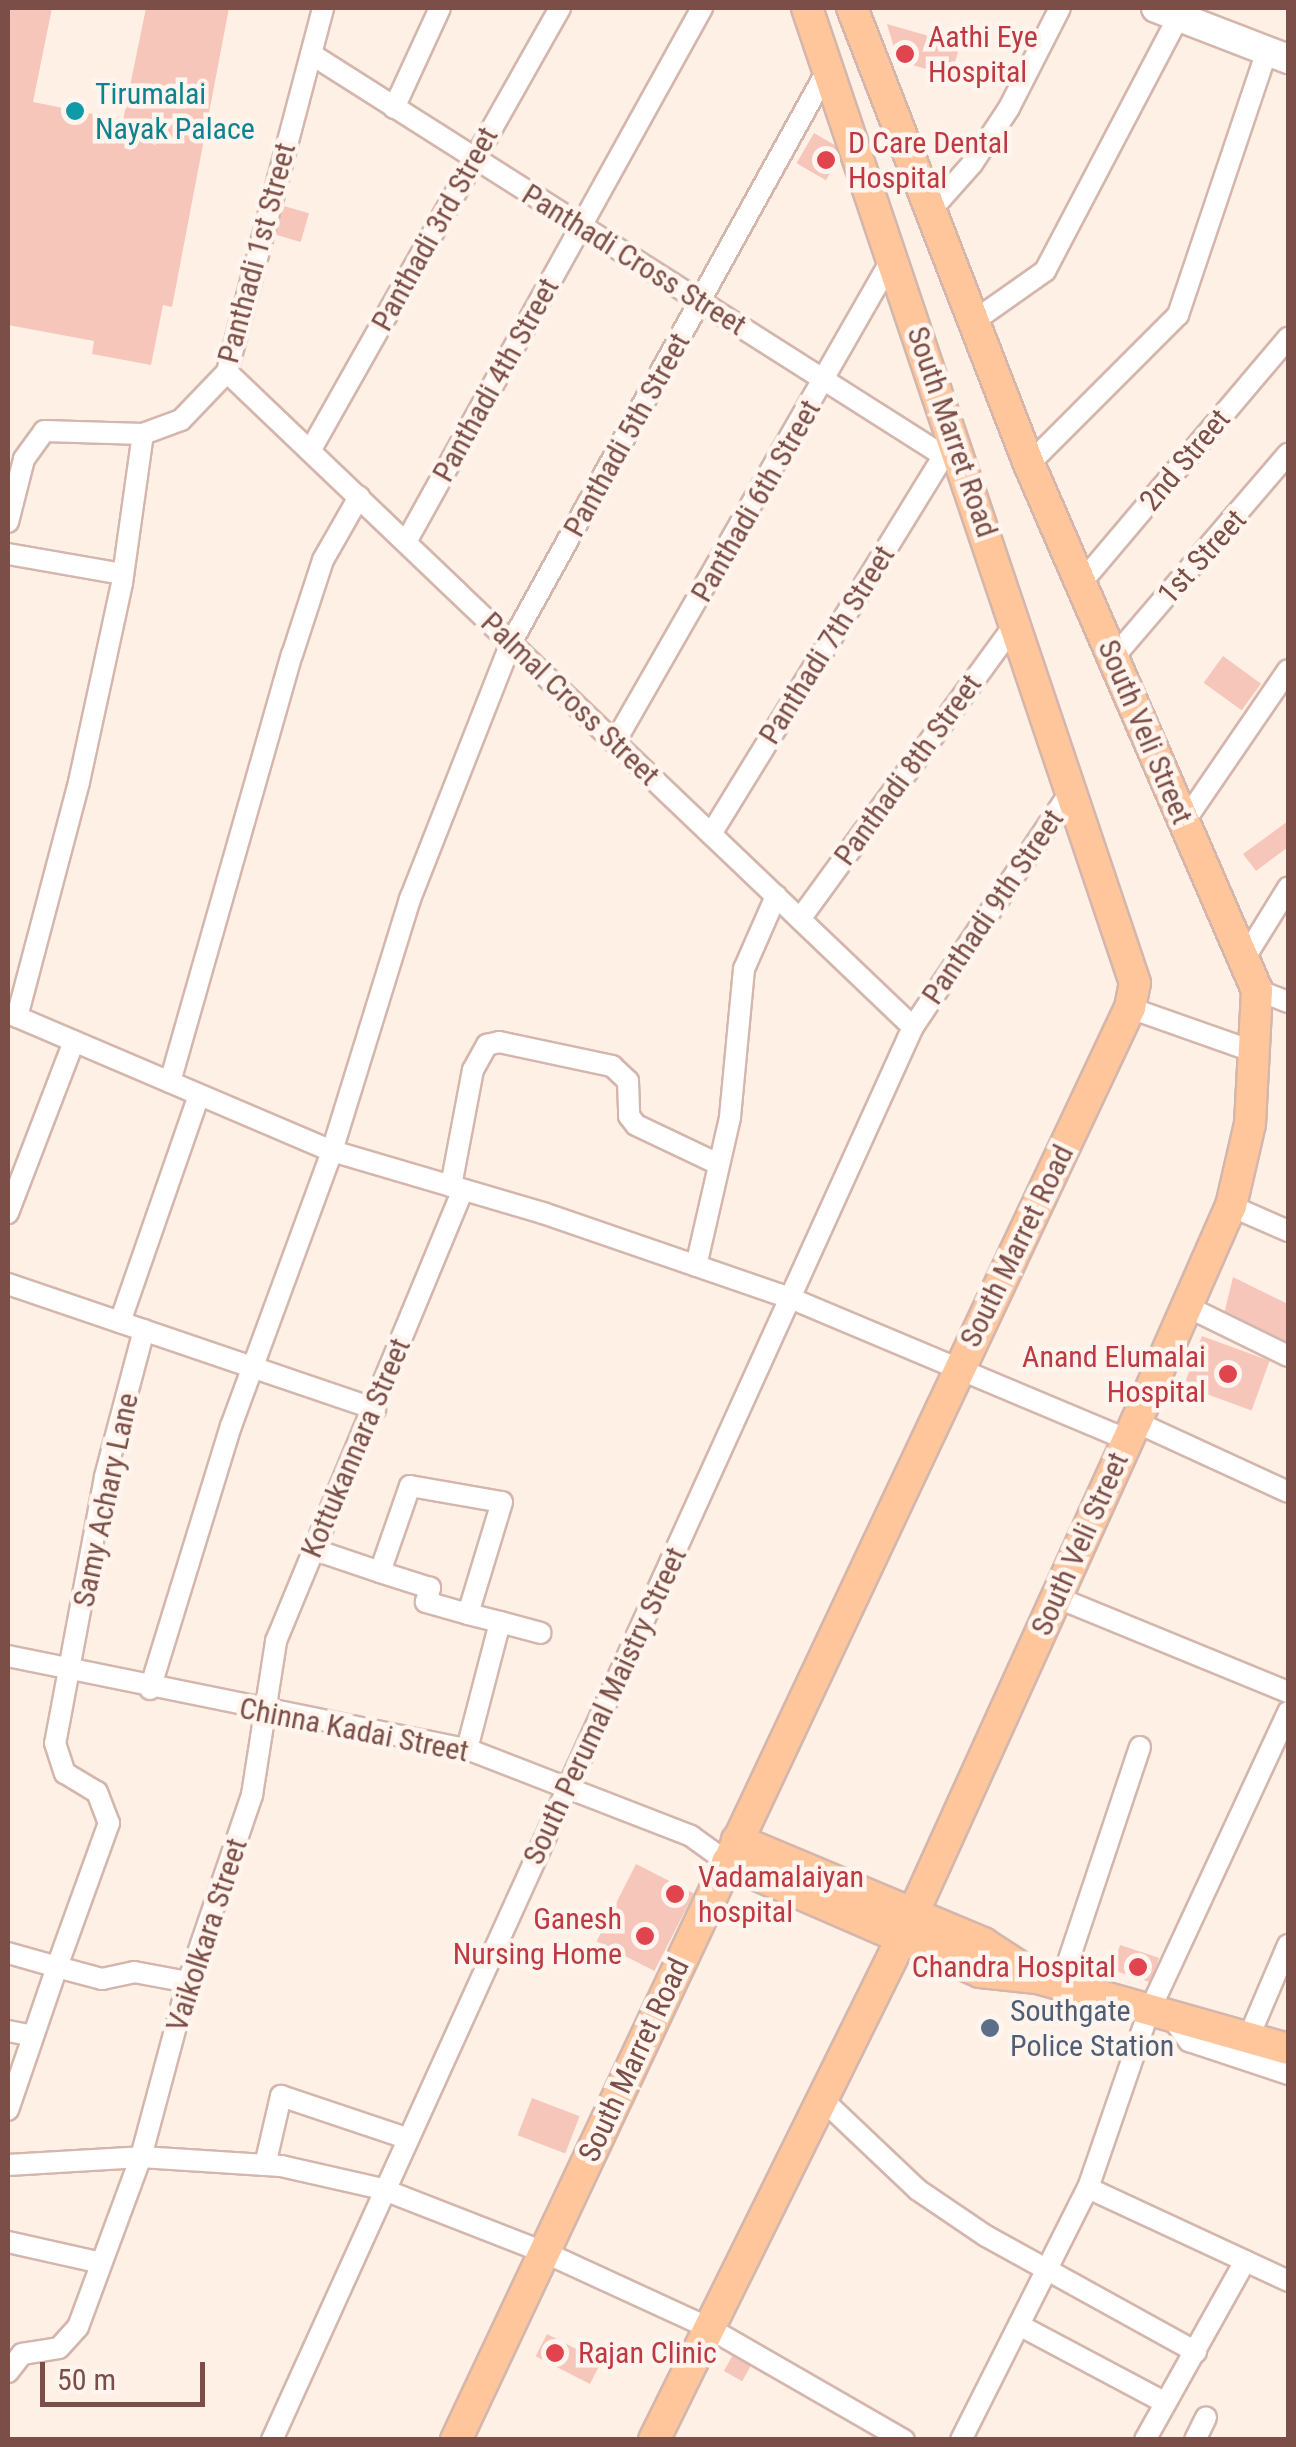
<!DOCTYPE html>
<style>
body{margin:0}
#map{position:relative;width:1296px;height:2447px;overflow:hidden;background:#fef0e5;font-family:"Roboto Condensed",sans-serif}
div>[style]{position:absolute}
.building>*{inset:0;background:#f7c6ba;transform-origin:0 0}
.roads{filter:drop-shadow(2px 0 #d4b6ac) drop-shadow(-2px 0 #d4b6ac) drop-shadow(0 2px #d4b6ac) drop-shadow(0 -2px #d4b6ac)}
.street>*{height:20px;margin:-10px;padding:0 10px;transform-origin:10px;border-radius:10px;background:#fff}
.secondary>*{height:28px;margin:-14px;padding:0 14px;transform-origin:14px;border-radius:14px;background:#fff}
.primary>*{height:30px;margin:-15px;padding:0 15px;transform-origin:15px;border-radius:15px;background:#ffc69c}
.dots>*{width:28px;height:28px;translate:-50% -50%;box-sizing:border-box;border:5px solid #fff5ee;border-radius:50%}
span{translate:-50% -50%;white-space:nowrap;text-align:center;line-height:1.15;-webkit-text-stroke:9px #fff5ee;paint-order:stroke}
.health-label{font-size:30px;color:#be3a42}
.left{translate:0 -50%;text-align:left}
.right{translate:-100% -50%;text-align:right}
.culture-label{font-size:30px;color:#0d838f}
.street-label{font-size:30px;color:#7b4f47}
.service-label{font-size:30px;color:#4e5e75}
.frame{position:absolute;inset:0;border:10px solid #7b4f47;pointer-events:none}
.scale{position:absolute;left:40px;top:2362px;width:165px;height:45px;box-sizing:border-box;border:5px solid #7b4f47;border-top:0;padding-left:12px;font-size:30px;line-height:35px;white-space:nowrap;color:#7b4f47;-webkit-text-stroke:8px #fff5ee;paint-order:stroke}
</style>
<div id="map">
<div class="building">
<div style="clip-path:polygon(8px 8px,52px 8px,33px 102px,123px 120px,146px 8px,229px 8px,172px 307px,163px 305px,151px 365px,92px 354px,94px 341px,8px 325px)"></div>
<div style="clip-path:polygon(887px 24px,960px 45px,951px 76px,898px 61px)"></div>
<div style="left:814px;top:133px;width:34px;height:35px;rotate:30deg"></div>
<div style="left:284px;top:206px;width:26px;height:30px;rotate:16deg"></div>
<div style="left:1223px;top:656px;width:47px;height:33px;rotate:36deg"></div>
<div style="clip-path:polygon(1288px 821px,1288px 847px,1256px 871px,1243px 854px)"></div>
<div style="clip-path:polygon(1233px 1277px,1288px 1304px,1288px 1345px,1224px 1314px)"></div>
<div style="left:1202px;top:1336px;width:72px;height:53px;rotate:20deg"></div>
<div style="left:636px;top:1864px;width:65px;height:87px;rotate:27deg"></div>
<div style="left:1120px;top:1945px;width:41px;height:26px;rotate:18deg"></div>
<div style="left:532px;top:2098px;width:51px;height:40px;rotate:21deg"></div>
<div style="left:547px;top:2334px;width:61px;height:25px;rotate:27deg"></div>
<div style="left:735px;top:2351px;width:21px;height:23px;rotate:29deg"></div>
</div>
<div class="roads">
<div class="street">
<div style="left:311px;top:54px;width:750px;rotate:32.42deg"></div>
<div style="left:944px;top:456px;width:15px;rotate:-23deg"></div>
<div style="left:394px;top:108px;width:110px;rotate:-65.3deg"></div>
<div style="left:931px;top:210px;width:62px;rotate:-48.3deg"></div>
<div style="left:972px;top:164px;width:67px;rotate:-56.5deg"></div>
<div style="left:1009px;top:108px;width:112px;rotate:-63deg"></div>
<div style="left:974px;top:321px;width:87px;rotate:-35.2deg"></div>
<div style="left:1045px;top:271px;width:288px;rotate:-62.3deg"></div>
<div style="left:227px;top:372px;width:948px;rotate:43.68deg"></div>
<div style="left:310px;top:451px;width:509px;rotate:-60.56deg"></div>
<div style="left:1029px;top:464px;width:211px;rotate:-45deg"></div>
<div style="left:1178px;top:315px;width:279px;rotate:-71.4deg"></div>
<div style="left:8px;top:522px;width:65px;rotate:-75.7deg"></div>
<div style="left:24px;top:459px;width:34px;rotate:-54deg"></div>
<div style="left:44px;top:431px;width:99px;rotate:1.7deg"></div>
<div style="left:143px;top:434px;width:40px;rotate:-20.2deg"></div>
<div style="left:181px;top:420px;width:66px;rotate:-46.2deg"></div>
<div style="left:227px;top:372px;width:376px;rotate:-75.2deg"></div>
<div style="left:406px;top:542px;width:611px;rotate:-61deg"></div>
<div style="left:8px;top:554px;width:117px;rotate:9.9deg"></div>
<div style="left:1081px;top:583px;width:321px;rotate:-49.8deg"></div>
<div style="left:1113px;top:658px;width:269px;rotate:-49.4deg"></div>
<div style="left:615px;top:742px;width:559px;rotate:-60.18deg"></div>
<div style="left:1184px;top:822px;width:184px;rotate:-55.6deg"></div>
<div style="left:711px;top:834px;width:444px;rotate:-58.4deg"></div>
<div style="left:800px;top:919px;width:369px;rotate:-53.9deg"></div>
<div style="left:1244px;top:959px;width:84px;rotate:-58.2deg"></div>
<div style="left:1257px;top:990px;width:33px;rotate:21deg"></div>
<div style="left:1130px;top:1008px;width:133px;rotate:19.4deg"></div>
<div style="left:8px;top:1013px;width:352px;rotate:23.1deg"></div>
<div style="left:332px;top:1151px;width:220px;rotate:16.4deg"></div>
<div style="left:543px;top:1213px;width:261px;rotate:19deg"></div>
<div style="left:790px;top:1298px;width:367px;rotate:22.8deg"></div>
<div style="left:17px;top:1017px;width:243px;rotate:-75.2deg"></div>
<div style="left:79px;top:782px;width:204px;rotate:-77.8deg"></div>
<div style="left:122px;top:583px;width:150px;rotate:-82deg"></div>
<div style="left:170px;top:1082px;width:444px;rotate:-74.1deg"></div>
<div style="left:292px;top:655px;width:100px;rotate:-71.9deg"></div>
<div style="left:323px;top:560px;width:73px;rotate:-60.3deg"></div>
<div style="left:451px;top:1186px;width:118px;rotate:-79.3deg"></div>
<div style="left:473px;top:1070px;width:29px;rotate:-61deg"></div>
<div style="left:487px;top:1045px;width:12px;rotate:-14deg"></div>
<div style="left:499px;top:1042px;width:116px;rotate:12deg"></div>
<div style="left:612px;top:1066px;width:22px;rotate:43deg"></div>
<div style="left:628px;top:1081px;width:35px;rotate:88deg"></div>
<div style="left:629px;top:1116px;width:11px;rotate:52deg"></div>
<div style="left:636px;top:1125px;width:91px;rotate:25.4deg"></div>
<div style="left:1231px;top:1206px;width:62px;rotate:23.7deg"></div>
<div style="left:8px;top:1213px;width:184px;rotate:-69deg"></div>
<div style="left:696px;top:1266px;width:153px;rotate:-77.1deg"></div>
<div style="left:730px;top:1117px;width:149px;rotate:-84.6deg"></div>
<div style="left:744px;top:969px;width:80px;rotate:-66.3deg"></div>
<div style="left:8px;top:1284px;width:388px;rotate:18.8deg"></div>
<div style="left:1188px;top:1307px;width:111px;rotate:26.1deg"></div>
<div style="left:120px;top:1322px;width:240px;rotate:-70.8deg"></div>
<div style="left:144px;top:1330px;width:152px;rotate:104.9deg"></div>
<div style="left:105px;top:1477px;width:271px;rotate:100.6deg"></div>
<div style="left:55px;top:1743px;width:32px;rotate:72deg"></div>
<div style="left:65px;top:1773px;width:37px;rotate:31deg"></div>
<div style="left:97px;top:1792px;width:33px;rotate:69deg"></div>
<div style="left:109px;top:1823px;width:153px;rotate:109.9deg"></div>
<div style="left:57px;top:1967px;width:47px;rotate:14.9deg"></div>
<div style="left:102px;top:1979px;width:33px;rotate:-12deg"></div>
<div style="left:134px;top:1972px;width:55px;rotate:10.5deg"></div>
<div style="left:1136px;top:1422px;width:167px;rotate:24.7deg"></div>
<div style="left:312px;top:1549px;width:72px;rotate:18.7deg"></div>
<div style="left:1056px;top:1597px;width:251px;rotate:22.3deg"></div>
<div style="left:468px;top:1614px;width:44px;rotate:-164.1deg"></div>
<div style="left:426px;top:1602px;width:15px;rotate:-74deg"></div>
<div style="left:430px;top:1588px;width:52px;rotate:-162.3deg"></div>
<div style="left:380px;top:1572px;width:91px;rotate:-70.8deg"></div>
<div style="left:410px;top:1486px;width:93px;rotate:9.9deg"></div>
<div style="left:502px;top:1502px;width:117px;rotate:106.9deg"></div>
<div style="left:468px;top:1614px;width:33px;rotate:14deg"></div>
<div style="left:8px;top:1656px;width:468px;rotate:11.5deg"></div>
<div style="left:467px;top:1749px;width:240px;rotate:21.2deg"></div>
<div style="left:691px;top:1836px;width:44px;rotate:35.8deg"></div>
<div style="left:150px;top:1689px;width:275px;rotate:-72.9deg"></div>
<div style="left:231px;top:1426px;width:293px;rotate:-69.8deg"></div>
<div style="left:332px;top:1151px;width:264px;rotate:-72.8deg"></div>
<div style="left:410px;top:899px;width:275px;rotate:-68.5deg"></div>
<div style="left:511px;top:643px;width:656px;rotate:-61.09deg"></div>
<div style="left:467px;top:1749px;width:131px;rotate:-75.4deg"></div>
<div style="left:500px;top:1622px;width:42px;rotate:15deg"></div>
<div style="left:8px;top:1953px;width:51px;rotate:15.9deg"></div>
<div style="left:57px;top:1967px;width:151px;rotate:108.9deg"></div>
<div style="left:1060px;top:1986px;width:252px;rotate:-71.5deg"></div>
<div style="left:1184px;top:2018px;width:10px;rotate:156deg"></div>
<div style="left:1175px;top:2022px;width:24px;rotate:54deg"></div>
<div style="left:1189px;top:2041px;width:104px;rotate:18.4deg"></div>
<div style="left:1253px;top:2027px;width:89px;rotate:-66.9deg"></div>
<div style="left:8px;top:2031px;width:25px;rotate:11deg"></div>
<div style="left:822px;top:2099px;width:132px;rotate:43.5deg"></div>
<div style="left:918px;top:2190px;width:82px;rotate:34.1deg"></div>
<div style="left:986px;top:2236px;width:240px;rotate:28.9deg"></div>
<div style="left:8px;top:2165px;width:133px;rotate:-3.4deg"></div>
<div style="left:141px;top:2157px;width:140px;rotate:3.7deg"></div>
<div style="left:281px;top:2166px;width:104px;rotate:12.8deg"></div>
<div style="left:382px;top:2189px;width:174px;rotate:21.3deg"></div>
<div style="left:544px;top:2252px;width:182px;rotate:24.7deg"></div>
<div style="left:709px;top:2328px;width:225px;rotate:29.9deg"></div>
<div style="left:265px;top:2165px;width:71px;rotate:-76.9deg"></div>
<div style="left:281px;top:2096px;width:132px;rotate:18.6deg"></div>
<div style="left:1088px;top:2188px;width:184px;rotate:-71deg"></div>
<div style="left:1148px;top:2014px;width:333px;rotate:-65.1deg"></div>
<div style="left:8px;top:2242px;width:95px;rotate:12.7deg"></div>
<div style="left:1019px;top:2325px;width:166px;rotate:28deg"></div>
<div style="left:8px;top:2372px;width:23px;rotate:-52deg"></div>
<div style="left:22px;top:2354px;width:37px;rotate:-9deg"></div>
<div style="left:59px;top:2348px;width:28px;rotate:-48deg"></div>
<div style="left:78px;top:2327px;width:181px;rotate:-69.7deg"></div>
<div style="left:141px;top:2157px;width:181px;rotate:-75deg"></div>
<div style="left:188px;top:1982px;width:198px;rotate:-71.1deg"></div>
<div style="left:252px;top:1795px;width:156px;rotate:-81.1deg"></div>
<div style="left:276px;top:1641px;width:488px;rotate:-67.5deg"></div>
<div style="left:272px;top:2440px;width:1552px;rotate:-65.6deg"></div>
<div style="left:913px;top:1027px;width:288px;rotate:-56.2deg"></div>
<div style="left:961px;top:2440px;width:282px;rotate:-63.3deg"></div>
<div style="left:1088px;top:2188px;width:221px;rotate:24.9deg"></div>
<div style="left:1145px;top:2440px;width:205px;rotate:-60.8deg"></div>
<div style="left:1195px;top:2440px;width:25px;rotate:-64deg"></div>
</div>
<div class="secondary">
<div style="left:1156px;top:8px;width:142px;rotate:21.1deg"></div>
</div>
<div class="primary">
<div style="left:737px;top:1840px;width:267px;rotate:22.7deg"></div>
<div style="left:983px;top:1943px;width:64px;rotate:32.9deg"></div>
<div style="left:727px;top:1862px;width:276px;rotate:23.5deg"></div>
<div style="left:980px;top:1972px;width:57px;rotate:6deg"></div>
<div style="left:1037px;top:1978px;width:261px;rotate:15.8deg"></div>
<div style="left:456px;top:2440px;width:1583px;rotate:-64.8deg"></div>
<div style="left:1130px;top:1008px;width:25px;rotate:-79deg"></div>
<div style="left:1135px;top:983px;width:1029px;rotate:-108.59deg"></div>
<div style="left:654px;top:2440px;width:560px;rotate:-63.71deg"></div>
<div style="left:902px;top:1938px;width:567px;rotate:-65.61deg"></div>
<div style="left:1136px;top:1422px;width:236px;rotate:-66.3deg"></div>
<div style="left:1231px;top:1206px;width:84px;rotate:-77deg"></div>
<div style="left:1250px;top:1124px;width:134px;rotate:-87deg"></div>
<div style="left:1257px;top:990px;width:573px;rotate:-113.43deg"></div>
<div style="left:1029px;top:464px;width:489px;rotate:-111.2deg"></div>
</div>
</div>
<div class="dots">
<div style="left:905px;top:54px;background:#e0444e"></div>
<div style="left:75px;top:111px;background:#0f9aa8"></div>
<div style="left:826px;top:160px;background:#e0444e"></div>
<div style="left:1228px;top:1374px;background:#e0444e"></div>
<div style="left:675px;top:1894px;background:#e0444e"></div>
<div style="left:645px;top:1936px;background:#e0444e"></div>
<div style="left:1138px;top:1967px;background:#e0444e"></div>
<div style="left:990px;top:2028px;background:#5c6f8a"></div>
<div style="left:555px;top:2353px;background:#e0444e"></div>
</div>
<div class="health-label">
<span class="left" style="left:928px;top:54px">Aathi Eye<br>Hospital</span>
<span class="left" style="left:848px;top:160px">D Care Dental<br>Hospital</span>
<span class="right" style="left:1206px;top:1374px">Anand Elumalai<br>Hospital</span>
<span class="left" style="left:698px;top:1894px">Vadamalaiyan<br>hospital</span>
<span class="right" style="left:622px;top:1936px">Ganesh<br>Nursing Home</span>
<span class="right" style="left:1116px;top:1967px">Chandra Hospital</span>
<span class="left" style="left:578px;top:2353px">Rajan Clinic</span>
</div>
<div class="culture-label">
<span class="left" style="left:95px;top:111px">Tirumalai<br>Nayak Palace</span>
</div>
<div class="street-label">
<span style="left:435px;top:229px;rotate:-61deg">Panthadi 3rd Street</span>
<span style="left:257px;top:253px;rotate:-75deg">Panthadi 1st Street</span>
<span style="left:634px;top:260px;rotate:32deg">Panthadi Cross Street</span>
<span style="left:496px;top:380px;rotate:-61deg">Panthadi 4th Street</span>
<span style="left:952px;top:432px;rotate:71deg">South Marret Road</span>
<span style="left:627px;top:435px;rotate:-61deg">Panthadi 5th Street</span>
<span style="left:1185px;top:460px;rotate:-50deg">2nd Street</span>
<span style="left:756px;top:501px;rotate:-60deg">Panthadi 6th Street</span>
<span style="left:1202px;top:557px;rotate:-48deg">1st Street</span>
<span style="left:827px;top:645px;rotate:-58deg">Panthadi 7th Street</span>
<span style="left:570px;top:699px;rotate:44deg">Palmal Cross Street</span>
<span style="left:1145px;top:732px;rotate:67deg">South Veli Street</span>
<span style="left:908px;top:770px;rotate:-54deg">Panthadi 8th Street</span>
<span style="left:993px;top:907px;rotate:-56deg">Panthadi 9th Street</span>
<span style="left:1017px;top:1246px;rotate:-64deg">South Marret Road</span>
<span style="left:356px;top:1448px;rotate:-67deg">Kottukannara Street</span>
<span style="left:106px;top:1500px;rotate:-78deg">Samy Achary Lane</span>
<span style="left:1080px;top:1544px;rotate:-66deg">South Veli Street</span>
<span style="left:605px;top:1706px;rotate:-65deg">South Perumal Maistry Street</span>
<span style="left:354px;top:1730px;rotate:11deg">Chinna Kadai Street</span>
<span style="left:207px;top:1935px;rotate:-72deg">Vaikolkara Street</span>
<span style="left:634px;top:2060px;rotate:-65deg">South Marret Road</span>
</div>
<div class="service-label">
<span class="left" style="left:1010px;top:2028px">Southgate<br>Police Station</span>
</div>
<div class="frame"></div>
<div class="scale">50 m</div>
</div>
